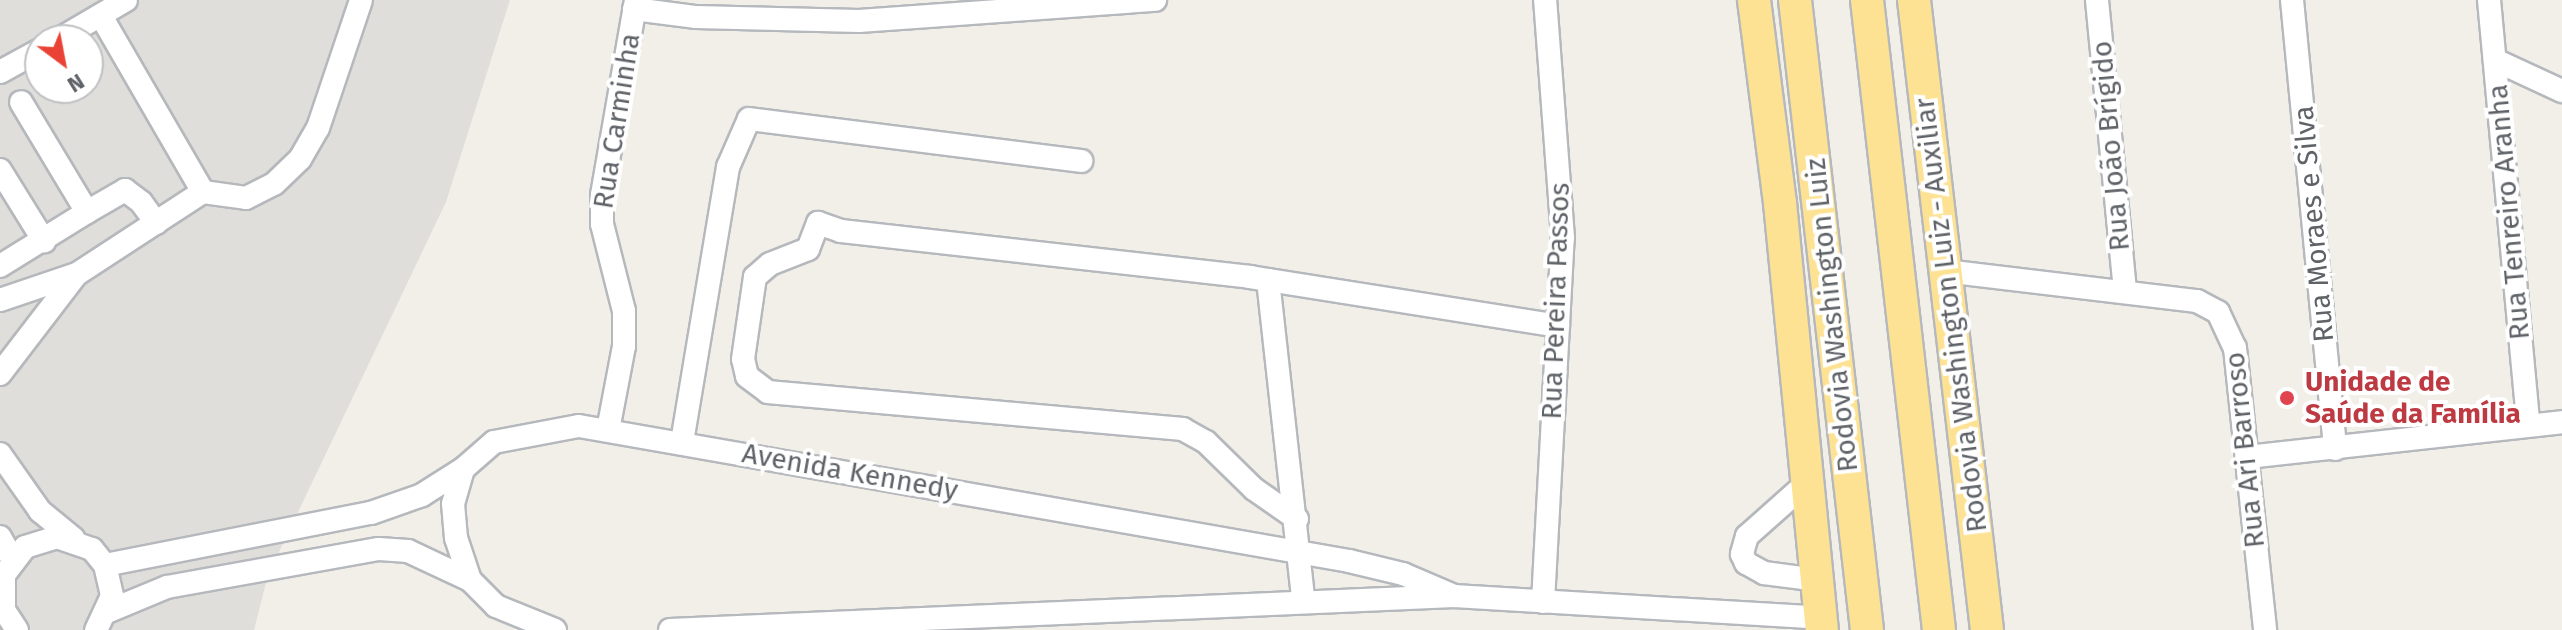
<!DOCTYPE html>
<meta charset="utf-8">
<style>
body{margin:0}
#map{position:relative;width:2562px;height:630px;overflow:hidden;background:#f1efe8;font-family:"Fira Sans",sans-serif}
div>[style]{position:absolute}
.industrial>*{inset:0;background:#e0deda}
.roads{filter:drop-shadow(2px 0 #b5b8bc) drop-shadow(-2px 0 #b5b8bc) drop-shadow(0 2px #b5b8bc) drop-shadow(0 -2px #b5b8bc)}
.minor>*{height:22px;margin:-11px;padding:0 11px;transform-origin:11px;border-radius:11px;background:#fff}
.highway>*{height:32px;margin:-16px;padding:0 16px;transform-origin:16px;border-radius:16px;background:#fde293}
.dots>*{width:22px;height:22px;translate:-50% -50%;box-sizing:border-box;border:4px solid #fff;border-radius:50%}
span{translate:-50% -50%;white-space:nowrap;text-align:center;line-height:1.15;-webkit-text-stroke:8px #fff;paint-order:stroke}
.street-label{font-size:28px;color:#5f6368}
.health-label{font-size:28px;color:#be3a42;font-weight:700}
.left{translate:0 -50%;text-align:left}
.north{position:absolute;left:24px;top:24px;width:80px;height:80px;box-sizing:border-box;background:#fff;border:2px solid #bfc1c3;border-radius:50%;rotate:148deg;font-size:22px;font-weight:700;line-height:32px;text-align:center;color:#5f6368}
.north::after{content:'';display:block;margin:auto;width:28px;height:36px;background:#ea4335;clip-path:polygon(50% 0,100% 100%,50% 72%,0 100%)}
</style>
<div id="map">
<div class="industrial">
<div style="clip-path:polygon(evenodd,0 0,510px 0,446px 202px,268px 575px,254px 630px,0 630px,0 0,40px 40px,88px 40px,88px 88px,40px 88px,40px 40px)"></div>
</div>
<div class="roads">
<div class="minor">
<div style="left:2097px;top:0;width:293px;rotate:84.5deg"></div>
<div style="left:2292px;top:0;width:451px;rotate:84.5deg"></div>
<div style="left:2489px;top:0;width:426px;rotate:84.7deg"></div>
<div style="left:634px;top:9px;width:63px;rotate:7.4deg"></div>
<div style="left:696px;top:17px;width:163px;rotate:1.4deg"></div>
<div style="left:859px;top:21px;width:297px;rotate:-4.1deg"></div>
<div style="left:101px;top:16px;width:203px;rotate:59.9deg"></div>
<div style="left:203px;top:192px;width:43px;rotate:7.9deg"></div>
<div style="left:246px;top:198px;width:31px;rotate:-27deg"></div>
<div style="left:274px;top:184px;width:36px;rotate:-44deg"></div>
<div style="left:300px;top:159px;width:36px;rotate:-60deg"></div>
<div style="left:318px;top:128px;width:135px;rotate:-71.4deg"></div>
<div style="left:58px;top:40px;width:79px;rotate:-30.5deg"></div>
<div style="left:2495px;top:60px;width:74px;rotate:24.8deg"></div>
<div style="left:0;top:72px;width:46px;rotate:-28.8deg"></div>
<div style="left:0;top:170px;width:84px;rotate:58.2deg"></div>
<div style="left:87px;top:212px;width:44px;rotate:-30.1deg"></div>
<div style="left:125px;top:190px;width:20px;rotate:37deg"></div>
<div style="left:141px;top:202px;width:26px;rotate:54deg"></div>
<div style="left:0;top:266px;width:102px;rotate:-31.8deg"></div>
<div style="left:87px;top:212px;width:128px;rotate:-121deg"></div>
<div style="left:1945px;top:271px;width:254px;rotate:6.8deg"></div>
<div style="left:2197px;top:301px;width:24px;rotate:28deg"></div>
<div style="left:2218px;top:312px;width:40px;rotate:65deg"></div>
<div style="left:2235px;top:348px;width:284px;rotate:83.9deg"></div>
<div style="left:1268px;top:280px;width:321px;rotate:83.7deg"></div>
<div style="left:0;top:300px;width:81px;rotate:-18.7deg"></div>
<div style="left:77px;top:274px;width:150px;rotate:-33.1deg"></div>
<div style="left:0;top:374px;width:125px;rotate:-52.5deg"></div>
<div style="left:608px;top:430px;width:86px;rotate:-79.2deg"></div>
<div style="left:624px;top:346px;width:35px;rotate:-90deg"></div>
<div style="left:624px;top:311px;width:90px;rotate:-104.2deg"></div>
<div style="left:602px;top:224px;width:29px;rotate:-90deg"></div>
<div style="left:602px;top:195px;width:198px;rotate:-80.1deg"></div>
<div style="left:682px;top:442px;width:279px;rotate:-80.5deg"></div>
<div style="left:728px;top:167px;width:52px;rotate:-66.4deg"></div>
<div style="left:749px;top:119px;width:335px;rotate:7.2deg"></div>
<div style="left:0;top:454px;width:70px;rotate:54.9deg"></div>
<div style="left:40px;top:511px;width:43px;rotate:39.3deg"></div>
<div style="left:2247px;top:457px;width:317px;rotate:-6.3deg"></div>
<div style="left:1809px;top:481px;width:83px;rotate:138.4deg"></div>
<div style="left:1747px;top:536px;width:19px;rotate:106deg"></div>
<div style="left:1742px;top:554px;width:10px;rotate:66deg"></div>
<div style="left:1746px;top:563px;width:21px;rotate:29deg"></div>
<div style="left:1764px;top:573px;width:53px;rotate:7.5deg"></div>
<div style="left:1297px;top:519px;width:52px;rotate:-145.1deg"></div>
<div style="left:1254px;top:489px;width:67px;rotate:-135.6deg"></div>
<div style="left:1206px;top:442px;width:26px;rotate:-151deg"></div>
<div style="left:1183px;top:429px;width:417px;rotate:-174.9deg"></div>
<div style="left:768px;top:392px;width:26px;rotate:-143deg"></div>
<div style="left:747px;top:376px;width:17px;rotate:-103deg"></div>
<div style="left:743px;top:359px;width:83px;rotate:-81.7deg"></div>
<div style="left:755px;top:277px;width:20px;rotate:-41deg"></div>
<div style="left:770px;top:264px;width:41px;rotate:-21.5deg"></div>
<div style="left:808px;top:249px;width:28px;rotate:-69deg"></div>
<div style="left:818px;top:223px;width:24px;rotate:19deg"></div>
<div style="left:841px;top:231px;width:412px;rotate:6.4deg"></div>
<div style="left:1250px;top:277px;width:312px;rotate:9deg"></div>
<div style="left:0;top:537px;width:25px;rotate:61deg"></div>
<div style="left:105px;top:565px;width:271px;rotate:-11.1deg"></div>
<div style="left:371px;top:513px;width:54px;rotate:-19.4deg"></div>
<div style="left:422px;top:495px;width:49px;rotate:-32.4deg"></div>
<div style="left:1543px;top:602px;width:365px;rotate:-86.9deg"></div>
<div style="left:1563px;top:238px;width:239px;rotate:-94.3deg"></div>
<div style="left:109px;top:611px;width:63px;rotate:-22.5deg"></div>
<div style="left:167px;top:587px;width:215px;rotate:-10.2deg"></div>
<div style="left:379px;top:549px;width:29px;rotate:4deg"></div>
<div style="left:408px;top:551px;width:68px;rotate:25.1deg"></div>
<div style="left:17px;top:630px;width:24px;rotate:-123deg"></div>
<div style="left:4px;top:610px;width:35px;rotate:-90deg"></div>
<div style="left:4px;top:575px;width:35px;rotate:-53deg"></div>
<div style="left:25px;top:547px;width:34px;rotate:-17deg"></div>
<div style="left:57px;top:537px;width:37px;rotate:19deg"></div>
<div style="left:92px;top:549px;width:21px;rotate:51deg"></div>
<div style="left:105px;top:565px;width:32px;rotate:77deg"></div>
<div style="left:112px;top:596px;width:38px;rotate:115deg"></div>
<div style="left:555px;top:630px;width:64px;rotate:-157.9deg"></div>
<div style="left:496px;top:606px;width:37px;rotate:-135deg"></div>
<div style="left:470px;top:580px;width:44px;rotate:-108.4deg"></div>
<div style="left:456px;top:538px;width:34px;rotate:-95deg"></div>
<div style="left:453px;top:504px;width:36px;rotate:-74deg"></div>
<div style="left:463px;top:469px;width:41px;rotate:-41.1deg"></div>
<div style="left:494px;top:442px;width:86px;rotate:-10.7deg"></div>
<div style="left:579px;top:426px;width:782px;rotate:9.94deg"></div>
<div style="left:1349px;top:561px;width:56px;rotate:13.5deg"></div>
<div style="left:1403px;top:574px;width:56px;rotate:23.3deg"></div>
<div style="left:670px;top:630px;width:785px;rotate:-2.48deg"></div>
<div style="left:1454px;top:596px;width:368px;rotate:3.4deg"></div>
</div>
<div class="highway">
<div style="left:1754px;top:0;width:205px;rotate:82.7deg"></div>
<div style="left:1780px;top:203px;width:429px;rotate:84.4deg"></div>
<div style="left:1795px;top:0;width:634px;rotate:83.48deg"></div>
<div style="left:1867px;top:0;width:634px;rotate:83.48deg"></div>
<div style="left:1914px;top:0;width:634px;rotate:83.39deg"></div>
</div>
</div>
<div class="dots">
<div style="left:2287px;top:398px;background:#e0444e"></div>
</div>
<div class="street-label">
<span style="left:617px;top:121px;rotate:-81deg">Rua Carminha</span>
<span style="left:2111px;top:146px;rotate:-95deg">Rua João Brígido</span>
<span style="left:2509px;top:212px;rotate:-95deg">Rua Tenreiro Aranha</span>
<span style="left:2314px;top:224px;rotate:-95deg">Rua Moraes e Silva</span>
<span style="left:1556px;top:301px;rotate:-88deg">Rua Pereira Passos</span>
<span style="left:1832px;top:315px;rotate:-96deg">Rodovia Washington Luiz</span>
<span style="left:1951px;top:315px;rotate:-97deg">Rodovia Washington Luiz - Auxiliar</span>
<span style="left:2245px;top:450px;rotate:-96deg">Rua Ari Barroso</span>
<span style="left:850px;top:472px;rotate:10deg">Avenida Kennedy</span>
</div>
<div class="health-label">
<span class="left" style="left:2305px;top:398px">Unidade de<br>Saúde da Família</span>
</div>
<div class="north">N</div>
</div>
